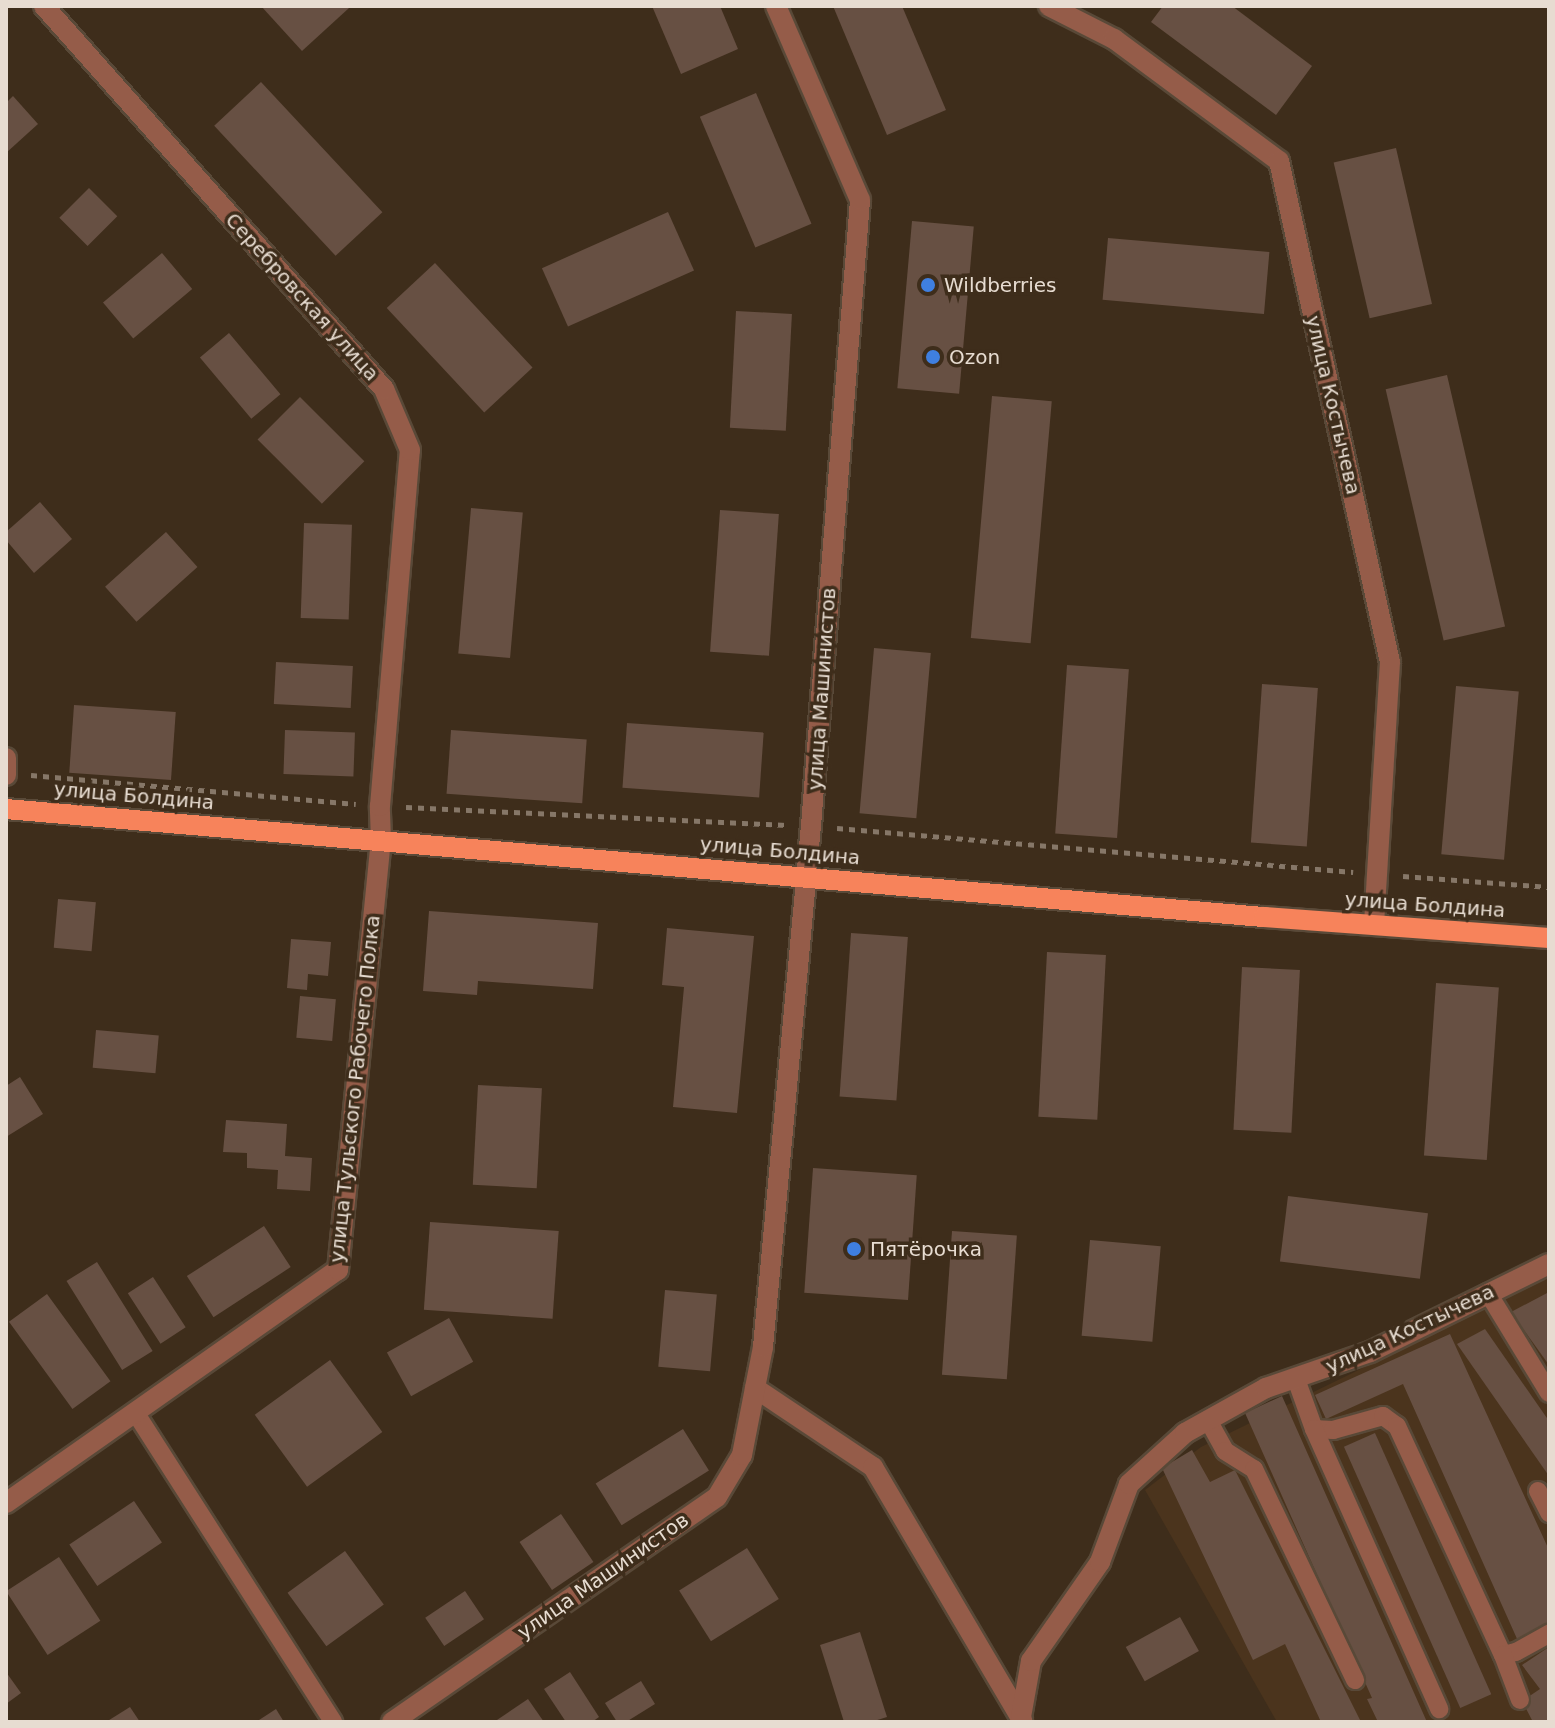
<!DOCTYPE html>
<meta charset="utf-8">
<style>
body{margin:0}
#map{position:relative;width:1555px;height:1728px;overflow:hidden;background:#3e2d1b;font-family:"DejaVu Sans",sans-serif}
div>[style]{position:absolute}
.built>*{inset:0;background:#4b341d}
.building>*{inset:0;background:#675043;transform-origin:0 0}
.path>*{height:5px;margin-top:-2.5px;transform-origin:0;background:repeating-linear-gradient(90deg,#867768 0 6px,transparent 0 12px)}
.roads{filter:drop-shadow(2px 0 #594938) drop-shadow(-2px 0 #594938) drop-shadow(0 2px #594938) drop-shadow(0 -2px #594938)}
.lane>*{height:18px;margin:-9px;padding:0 9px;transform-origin:9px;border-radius:9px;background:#955c49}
.street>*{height:20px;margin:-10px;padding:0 10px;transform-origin:10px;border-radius:10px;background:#955c49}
.primary>*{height:20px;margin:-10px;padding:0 10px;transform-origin:10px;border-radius:10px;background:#f7835b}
.dots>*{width:22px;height:22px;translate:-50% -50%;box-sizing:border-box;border:4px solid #3e2d1b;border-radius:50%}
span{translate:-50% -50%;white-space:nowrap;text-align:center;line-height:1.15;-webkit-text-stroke:7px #3e2d1b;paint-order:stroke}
.poi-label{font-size:20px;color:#e7dcd1}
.left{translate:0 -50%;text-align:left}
.street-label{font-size:20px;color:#e7dcd1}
.frame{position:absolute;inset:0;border:8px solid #e7dcd1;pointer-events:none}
</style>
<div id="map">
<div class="built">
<div style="clip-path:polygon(1549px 1277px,1549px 1722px,1277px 1722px,1145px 1490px,1201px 1447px)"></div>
</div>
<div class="building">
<div style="clip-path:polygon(261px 6px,347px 6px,349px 8px,302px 51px)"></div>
<div style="clip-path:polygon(652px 6px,720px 6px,738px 49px,681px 74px)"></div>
<div style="clip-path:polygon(833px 6px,902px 6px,946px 110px,887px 135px)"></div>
<div style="clip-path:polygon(1163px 6px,1232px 6px,1312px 66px,1276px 115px,1151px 22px)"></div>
<div style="left:261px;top:82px;width:178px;height:64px;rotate:47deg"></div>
<div style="left:756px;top:93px;width:142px;height:61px;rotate:67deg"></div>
<div style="clip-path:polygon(13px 96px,38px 124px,6px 153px,6px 103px)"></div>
<div style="left:1396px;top:148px;width:160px;height:64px;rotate:77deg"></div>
<div style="left:89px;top:188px;width:40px;height:42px;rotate:45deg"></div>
<div style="left:668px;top:212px;width:64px;height:138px;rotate:66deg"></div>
<div style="left:912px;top:221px;width:62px;height:168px;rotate:5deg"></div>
<div style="left:1108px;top:238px;width:162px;height:62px;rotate:5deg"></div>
<div style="left:162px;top:253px;width:47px;height:77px;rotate:50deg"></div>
<div style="left:435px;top:263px;width:143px;height:66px;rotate:47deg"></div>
<div style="left:736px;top:311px;width:56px;height:117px;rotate:3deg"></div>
<div style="left:229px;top:333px;width:80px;height:38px;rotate:50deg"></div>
<div style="left:1447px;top:375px;width:258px;height:63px;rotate:77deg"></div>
<div style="left:992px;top:396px;width:60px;height:243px;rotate:5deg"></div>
<div style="left:300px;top:397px;width:91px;height:60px;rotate:45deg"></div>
<div style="clip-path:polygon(40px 502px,72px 539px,34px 573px,6px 540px,6px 532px)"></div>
<div style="left:471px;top:508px;width:52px;height:146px;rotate:5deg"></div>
<div style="left:720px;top:510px;width:59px;height:142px;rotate:4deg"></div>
<div style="left:304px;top:523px;width:48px;height:95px;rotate:2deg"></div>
<div style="left:166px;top:532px;width:47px;height:82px;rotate:48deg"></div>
<div style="left:874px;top:648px;width:57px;height:166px;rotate:5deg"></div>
<div style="left:276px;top:662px;width:77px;height:42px;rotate:3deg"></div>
<div style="left:1067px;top:665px;width:62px;height:169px;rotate:4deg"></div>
<div style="left:1262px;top:684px;width:56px;height:159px;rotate:4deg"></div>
<div style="left:1456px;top:686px;width:63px;height:169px;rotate:5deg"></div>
<div style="left:74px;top:705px;width:102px;height:68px;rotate:4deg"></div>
<div style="left:627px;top:723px;width:137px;height:65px;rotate:4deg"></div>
<div style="left:285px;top:730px;width:70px;height:44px;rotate:2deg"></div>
<div style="left:451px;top:730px;width:136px;height:64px;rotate:4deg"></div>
<div style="left:58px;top:899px;width:38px;height:49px;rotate:5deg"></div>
<div style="clip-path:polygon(429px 911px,598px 923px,593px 989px,478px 981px,477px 995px,423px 991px)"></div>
<div style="clip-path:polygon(667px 928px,754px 936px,737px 1113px,673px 1107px,684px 987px,662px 985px)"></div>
<div style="left:851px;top:933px;width:57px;height:164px;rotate:4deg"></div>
<div style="clip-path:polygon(291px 939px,331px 942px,328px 976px,308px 974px,307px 990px,287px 988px)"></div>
<div style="left:1047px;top:952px;width:59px;height:165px;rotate:3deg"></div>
<div style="left:1242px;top:967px;width:58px;height:163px;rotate:3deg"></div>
<div style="left:1436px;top:983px;width:63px;height:173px;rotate:4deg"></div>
<div style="left:300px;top:996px;width:36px;height:42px;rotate:5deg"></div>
<div style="left:96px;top:1030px;width:63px;height:38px;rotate:5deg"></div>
<div style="clip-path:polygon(20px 1077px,43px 1114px,6px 1137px,6px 1086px)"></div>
<div style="left:478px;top:1085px;width:64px;height:100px;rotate:3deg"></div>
<div style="clip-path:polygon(226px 1120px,287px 1124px,285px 1156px,312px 1158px,310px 1191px,277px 1189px,278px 1170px,247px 1168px,247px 1153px,223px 1152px)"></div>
<div style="left:813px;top:1168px;width:104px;height:125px;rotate:4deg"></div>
<div style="left:1288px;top:1196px;width:141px;height:66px;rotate:7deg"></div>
<div style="left:430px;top:1222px;width:129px;height:88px;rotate:4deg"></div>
<div style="left:264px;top:1226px;width:49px;height:92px;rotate:57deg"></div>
<div style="left:952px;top:1231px;width:65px;height:144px;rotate:4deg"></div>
<div style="left:1090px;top:1240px;width:71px;height:96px;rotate:5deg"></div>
<div style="left:97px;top:1262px;width:105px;height:36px;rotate:58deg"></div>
<div style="left:153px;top:1277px;width:60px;height:30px;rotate:57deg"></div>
<div style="left:665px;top:1290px;width:52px;height:77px;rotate:5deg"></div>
<div style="clip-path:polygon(1549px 1292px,1549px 1365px,1511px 1312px)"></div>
<div style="left:47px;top:1294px;width:108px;height:47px;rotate:54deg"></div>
<div style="left:449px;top:1318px;width:50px;height:71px;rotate:61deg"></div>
<div style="clip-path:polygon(1485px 1329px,1549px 1421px,1549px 1476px,1457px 1344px)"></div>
<div style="clip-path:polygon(1450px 1334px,1549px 1550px,1549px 1626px,1518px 1641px,1403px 1384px,1326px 1419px,1315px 1395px)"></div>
<div style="left:330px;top:1360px;width:89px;height:93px;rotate:54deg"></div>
<div style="clip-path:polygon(1282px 1396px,1427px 1722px,1378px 1722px,1367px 1699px,1372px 1698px,1245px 1413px)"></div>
<div style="left:683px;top:1429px;width:49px;height:103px;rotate:58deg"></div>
<div style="left:1375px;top:1433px;width:286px;height:34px;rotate:66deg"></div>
<div style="clip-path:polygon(1192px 1450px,1210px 1482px,1235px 1470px,1361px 1722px,1321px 1722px,1285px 1644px,1253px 1660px,1162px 1468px)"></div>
<div style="left:134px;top:1501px;width:50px;height:78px;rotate:56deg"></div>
<div style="left:561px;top:1514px;width:58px;height:50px;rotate:56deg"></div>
<div style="left:747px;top:1548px;width:60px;height:80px;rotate:58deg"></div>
<div style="left:345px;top:1551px;width:66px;height:71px;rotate:54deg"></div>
<div style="left:59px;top:1557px;width:76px;height:63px;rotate:57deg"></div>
<div style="left:465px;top:1591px;width:34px;height:48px;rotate:56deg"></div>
<div style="left:1180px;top:1617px;width:39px;height:62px;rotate:61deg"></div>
<div style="clip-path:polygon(860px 1632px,887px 1717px,871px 1722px,844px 1722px,820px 1645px)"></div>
<div style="clip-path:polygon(1549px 1647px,1549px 1722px,1533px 1722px,1522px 1701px,1540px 1689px,1522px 1665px)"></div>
<div style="clip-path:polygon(6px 1672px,21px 1693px,6px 1704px)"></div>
<div style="clip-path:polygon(570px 1672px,599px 1717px,592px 1722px,566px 1722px,544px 1689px)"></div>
<div style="clip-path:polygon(641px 1681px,655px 1704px,626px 1722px,617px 1722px,605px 1703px)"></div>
<div style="clip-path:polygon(528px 1699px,544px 1722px,494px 1722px)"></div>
<div style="clip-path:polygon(130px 1707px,140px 1722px,106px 1722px)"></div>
<div style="clip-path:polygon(276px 1709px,284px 1722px,256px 1722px)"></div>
</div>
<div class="path">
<div style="left:31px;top:775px;width:326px;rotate:5.1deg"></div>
<div style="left:406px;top:807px;width:381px;rotate:2.7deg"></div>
<div style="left:837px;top:828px;width:518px;rotate:4.87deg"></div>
<div style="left:1403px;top:876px;width:146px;rotate:4.3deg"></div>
</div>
<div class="roads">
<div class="lane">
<div style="left:1488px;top:1293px;width:117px;rotate:58.6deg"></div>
<div style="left:1296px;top:1379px;width:53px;rotate:70.2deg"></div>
<div style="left:1314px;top:1429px;width:19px;rotate:3deg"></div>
<div style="left:1333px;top:1430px;width:52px;rotate:-15.6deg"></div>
<div style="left:1383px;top:1416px;width:17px;rotate:36deg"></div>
<div style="left:1397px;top:1426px;width:252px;rotate:65.2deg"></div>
<div style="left:1503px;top:1655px;width:13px;rotate:-13deg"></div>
<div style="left:1516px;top:1652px;width:38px;rotate:-29deg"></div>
<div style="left:135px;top:1412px;width:368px;rotate:57.4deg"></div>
<div style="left:1208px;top:1420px;width:35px;rotate:61deg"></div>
<div style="left:1225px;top:1451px;width:34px;rotate:32deg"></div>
<div style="left:1254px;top:1469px;width:234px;rotate:64.4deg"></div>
<div style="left:1314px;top:1429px;width:307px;rotate:65.9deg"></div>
<div style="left:1538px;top:1491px;width:25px;rotate:63deg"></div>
<div style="left:1503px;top:1655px;width:48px;rotate:69.3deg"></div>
</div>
<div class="street">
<div style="left:1049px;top:6px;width:73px;rotate:26.9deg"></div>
<div style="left:1114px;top:39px;width:205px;rotate:36.5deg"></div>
<div style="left:1279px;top:161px;width:513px;rotate:77.51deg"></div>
<div style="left:1390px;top:662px;width:263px;rotate:93.5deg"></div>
<div style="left:6px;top:758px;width:17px;rotate:90deg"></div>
<div style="left:755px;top:1388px;width:142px;rotate:33.8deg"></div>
<div style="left:873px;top:1467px;width:294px;rotate:59.5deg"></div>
<div style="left:6px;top:1503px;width:406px;rotate:-35.1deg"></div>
<div style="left:338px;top:1270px;width:431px;rotate:-84.3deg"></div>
<div style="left:381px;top:841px;width:35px;rotate:-92deg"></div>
<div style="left:380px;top:806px;width:357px;rotate:-85.2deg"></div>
<div style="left:410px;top:450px;width:66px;rotate:-113.1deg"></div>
<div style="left:384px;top:389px;width:512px;rotate:-131.6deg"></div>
<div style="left:1021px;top:1717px;width:57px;rotate:-79.9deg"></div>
<div style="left:1031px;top:1661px;width:121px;rotate:-55.1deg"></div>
<div style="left:1100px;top:1562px;width:83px;rotate:-69.6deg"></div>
<div style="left:1129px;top:1484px;width:76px;rotate:-42.3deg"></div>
<div style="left:1185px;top:1433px;width:93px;rotate:-29.1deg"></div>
<div style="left:1266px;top:1388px;width:110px;rotate:-19.1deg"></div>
<div style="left:1370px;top:1352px;width:199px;rotate:-26.2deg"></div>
<div style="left:392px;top:1722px;width:395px;rotate:-34.7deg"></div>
<div style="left:717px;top:1497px;width:49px;rotate:-59.2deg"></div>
<div style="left:742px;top:1455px;width:110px;rotate:-79deg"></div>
<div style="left:763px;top:1347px;width:523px;rotate:-84.74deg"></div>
<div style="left:811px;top:826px;width:628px;rotate:-85.52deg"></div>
<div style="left:860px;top:200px;width:211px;rotate:-113.4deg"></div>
</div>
<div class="primary">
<div style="left:6px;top:809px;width:1263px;rotate:4.91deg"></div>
<div style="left:1264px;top:917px;width:286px;rotate:4.2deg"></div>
</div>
</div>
<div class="dots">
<div style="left:928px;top:285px;background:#3f7fe0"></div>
<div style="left:933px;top:357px;background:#3f7fe0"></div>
<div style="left:854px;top:1249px;background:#3f7fe0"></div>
</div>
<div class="poi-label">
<span class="left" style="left:944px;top:285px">Wildberries</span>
<span class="left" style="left:949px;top:357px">Ozon</span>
<span class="left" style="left:870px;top:1249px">Пятёрочка</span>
</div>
<div class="street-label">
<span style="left:302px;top:297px;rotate:48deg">Серебровская улица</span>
<span style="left:1333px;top:405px;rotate:77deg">улица Костычева</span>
<span style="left:822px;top:689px;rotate:-86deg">улица Машинистов</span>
<span style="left:134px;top:796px;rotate:5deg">улица Болдина</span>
<span style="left:780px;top:851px;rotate:5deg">улица Болдина</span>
<span style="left:1425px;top:905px;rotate:4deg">улица Болдина</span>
<span style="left:355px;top:1089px;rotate:-84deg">улица Тульского Рабочего Полка</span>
<span style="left:1410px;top:1329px;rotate:-25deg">улица Костычева</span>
<span style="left:603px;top:1576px;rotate:-35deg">улица Машинистов</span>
</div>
<div class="frame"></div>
</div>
